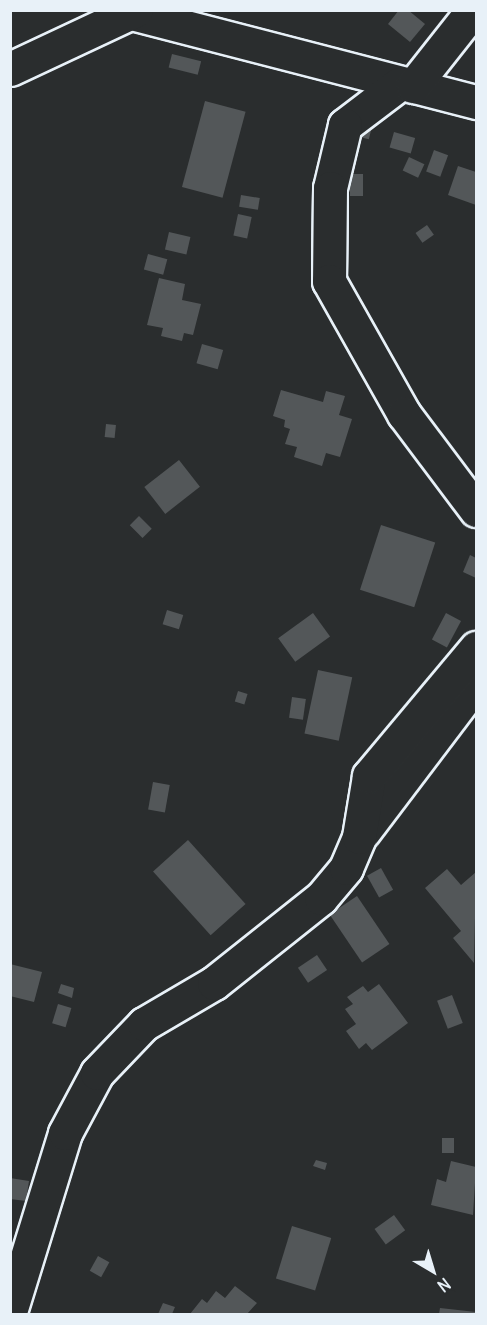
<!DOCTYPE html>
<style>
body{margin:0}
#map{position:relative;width:487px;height:1325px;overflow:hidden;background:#2a2d2e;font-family:Delius,sans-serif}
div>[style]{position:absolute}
.building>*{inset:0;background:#535759;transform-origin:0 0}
.roads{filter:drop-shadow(2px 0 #e8f1f8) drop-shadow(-2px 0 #e8f1f8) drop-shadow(0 2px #e8f1f8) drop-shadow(0 -2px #e8f1f8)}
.minor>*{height:33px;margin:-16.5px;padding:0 16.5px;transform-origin:16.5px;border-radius:16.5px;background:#2a2d2e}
span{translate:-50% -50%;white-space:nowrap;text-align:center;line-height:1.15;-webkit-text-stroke:6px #2a2d2e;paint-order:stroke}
.frame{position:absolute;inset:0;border:12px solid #e8f1f8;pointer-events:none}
.north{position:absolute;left:403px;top:1241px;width:60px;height:60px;-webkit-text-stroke:4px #2a2d2e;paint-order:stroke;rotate:142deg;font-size:16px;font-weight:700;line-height:24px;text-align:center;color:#e8f1f8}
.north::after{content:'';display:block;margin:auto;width:21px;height:27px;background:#e8f1f8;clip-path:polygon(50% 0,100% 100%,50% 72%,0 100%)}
</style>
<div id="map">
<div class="building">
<div style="clip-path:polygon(399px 10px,408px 10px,425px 24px,410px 42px,388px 24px)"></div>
<div style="left:172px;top:54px;width:30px;height:14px;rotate:14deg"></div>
<div style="left:205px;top:101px;width:42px;height:89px;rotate:15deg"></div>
<div style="left:362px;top:117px;width:12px;height:20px;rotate:14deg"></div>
<div style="left:394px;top:132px;width:22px;height:16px;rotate:16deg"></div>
<div style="left:434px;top:150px;width:15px;height:23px;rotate:20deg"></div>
<div style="left:409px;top:157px;width:17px;height:15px;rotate:25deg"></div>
<div style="clip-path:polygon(458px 166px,476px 172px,476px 205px,448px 195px)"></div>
<div style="left:350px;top:174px;width:13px;height:22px"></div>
<div style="left:241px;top:195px;width:19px;height:12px;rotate:9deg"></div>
<div style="left:238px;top:214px;width:14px;height:22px;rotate:12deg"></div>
<div style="left:427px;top:225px;width:12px;height:14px;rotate:55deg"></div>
<div style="left:169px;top:232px;width:22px;height:18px;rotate:13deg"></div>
<div style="left:148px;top:254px;width:20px;height:16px;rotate:15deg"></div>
<div style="clip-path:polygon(159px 278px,185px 284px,182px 300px,201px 304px,193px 335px,184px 333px,182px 341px,161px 336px,163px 328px,147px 325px)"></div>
<div style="left:202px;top:344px;width:22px;height:20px;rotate:16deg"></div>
<div style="clip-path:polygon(281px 390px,323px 402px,326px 391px,345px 396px,339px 415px,352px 419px,340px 457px,326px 453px,322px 466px,294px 457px,297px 447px,285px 444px,290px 429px,284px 427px,285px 420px,273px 416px)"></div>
<div style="left:106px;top:424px;width:10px;height:13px;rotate:6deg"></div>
<div style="left:179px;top:460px;width:34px;height:44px;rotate:52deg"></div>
<div style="left:139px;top:516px;width:18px;height:13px;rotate:45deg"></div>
<div style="left:381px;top:525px;width:57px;height:68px;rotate:18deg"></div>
<div style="clip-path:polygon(470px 555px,476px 558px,476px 578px,463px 572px)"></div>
<div style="left:167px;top:610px;width:17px;height:15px;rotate:17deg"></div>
<div style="left:313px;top:613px;width:29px;height:43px;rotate:54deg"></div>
<div style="left:446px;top:613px;width:17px;height:30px;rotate:28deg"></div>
<div style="left:318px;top:670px;width:35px;height:65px;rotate:12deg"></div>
<div style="left:238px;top:691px;width:10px;height:11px;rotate:17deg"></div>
<div style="left:292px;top:697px;width:14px;height:21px;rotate:8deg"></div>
<div style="left:153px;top:782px;width:17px;height:28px;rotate:10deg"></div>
<div style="left:188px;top:840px;width:86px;height:47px;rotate:48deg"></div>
<div style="left:381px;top:868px;width:25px;height:16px;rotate:61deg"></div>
<div style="clip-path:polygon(447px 869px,461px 885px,476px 872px,474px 963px,453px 938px,461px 931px,425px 888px)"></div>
<div style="left:357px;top:896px;width:58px;height:33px;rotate:56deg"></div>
<div style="left:317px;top:955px;width:18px;height:23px;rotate:56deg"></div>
<div style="clip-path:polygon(10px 964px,42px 972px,34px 1002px,10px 996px)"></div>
<div style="clip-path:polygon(61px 984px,74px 988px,72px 998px,58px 993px)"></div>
<div style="clip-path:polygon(379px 984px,408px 1023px,372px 1050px,366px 1043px,359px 1049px,346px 1031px,356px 1024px,345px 1009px,353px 1004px,347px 997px,363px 986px,368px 992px)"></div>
<div style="left:452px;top:995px;width:30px;height:16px;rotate:69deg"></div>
<div style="left:58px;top:1004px;width:14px;height:20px;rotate:17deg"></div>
<div style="left:442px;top:1138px;width:12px;height:15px"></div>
<div style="clip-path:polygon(316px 1160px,327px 1163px,325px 1170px,313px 1166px)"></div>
<div style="clip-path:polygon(451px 1161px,476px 1167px,473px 1215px,431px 1205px,437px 1179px,446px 1182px)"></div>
<div style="clip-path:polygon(10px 1178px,29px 1181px,26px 1201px,10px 1199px)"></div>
<div style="left:394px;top:1215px;width:19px;height:24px;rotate:54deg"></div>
<div style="left:292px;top:1226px;width:41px;height:55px;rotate:17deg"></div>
<div style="left:98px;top:1256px;width:13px;height:17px;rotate:29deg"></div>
<div style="clip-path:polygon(235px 1286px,257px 1303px,247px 1314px,190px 1314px,202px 1299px,207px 1303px,216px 1291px,225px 1298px)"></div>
<div style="clip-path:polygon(163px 1303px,175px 1307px,172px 1314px,158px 1314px)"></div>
<div style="clip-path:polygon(440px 1308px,476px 1312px,476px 1314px,439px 1314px)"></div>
</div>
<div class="roads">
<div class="minor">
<div style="left:120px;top:10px;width:368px;rotate:14.5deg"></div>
<div style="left:10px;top:69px;width:139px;rotate:-25.1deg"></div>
<div style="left:399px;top:84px;width:68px;rotate:142.8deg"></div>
<div style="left:345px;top:125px;width:65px;rotate:103.4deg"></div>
<div style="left:330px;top:188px;width:93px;rotate:90.6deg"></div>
<div style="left:329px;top:281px;width:153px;rotate:60.6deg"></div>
<div style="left:404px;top:414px;width:120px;rotate:53.1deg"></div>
<div style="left:413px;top:86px;width:97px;rotate:-51.7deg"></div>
<div style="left:364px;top:831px;width:186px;rotate:-52.9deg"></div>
<div style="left:10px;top:1312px;width:187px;rotate:-72.9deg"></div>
<div style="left:65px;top:1133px;width:68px;rotate:-61.9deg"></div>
<div style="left:97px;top:1073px;width:68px;rotate:-46.2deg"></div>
<div style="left:144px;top:1024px;width:81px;rotate:-30.4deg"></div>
<div style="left:214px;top:983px;width:137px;rotate:-38.5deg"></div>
<div style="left:321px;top:898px;width:39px;rotate:-50deg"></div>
<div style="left:346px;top:868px;width:34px;rotate:-67deg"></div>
<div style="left:359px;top:837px;width:62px;rotate:-80.7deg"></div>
<div style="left:369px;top:776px;width:167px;rotate:-50.1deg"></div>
</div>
</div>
<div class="frame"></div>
<div class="north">N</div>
</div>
